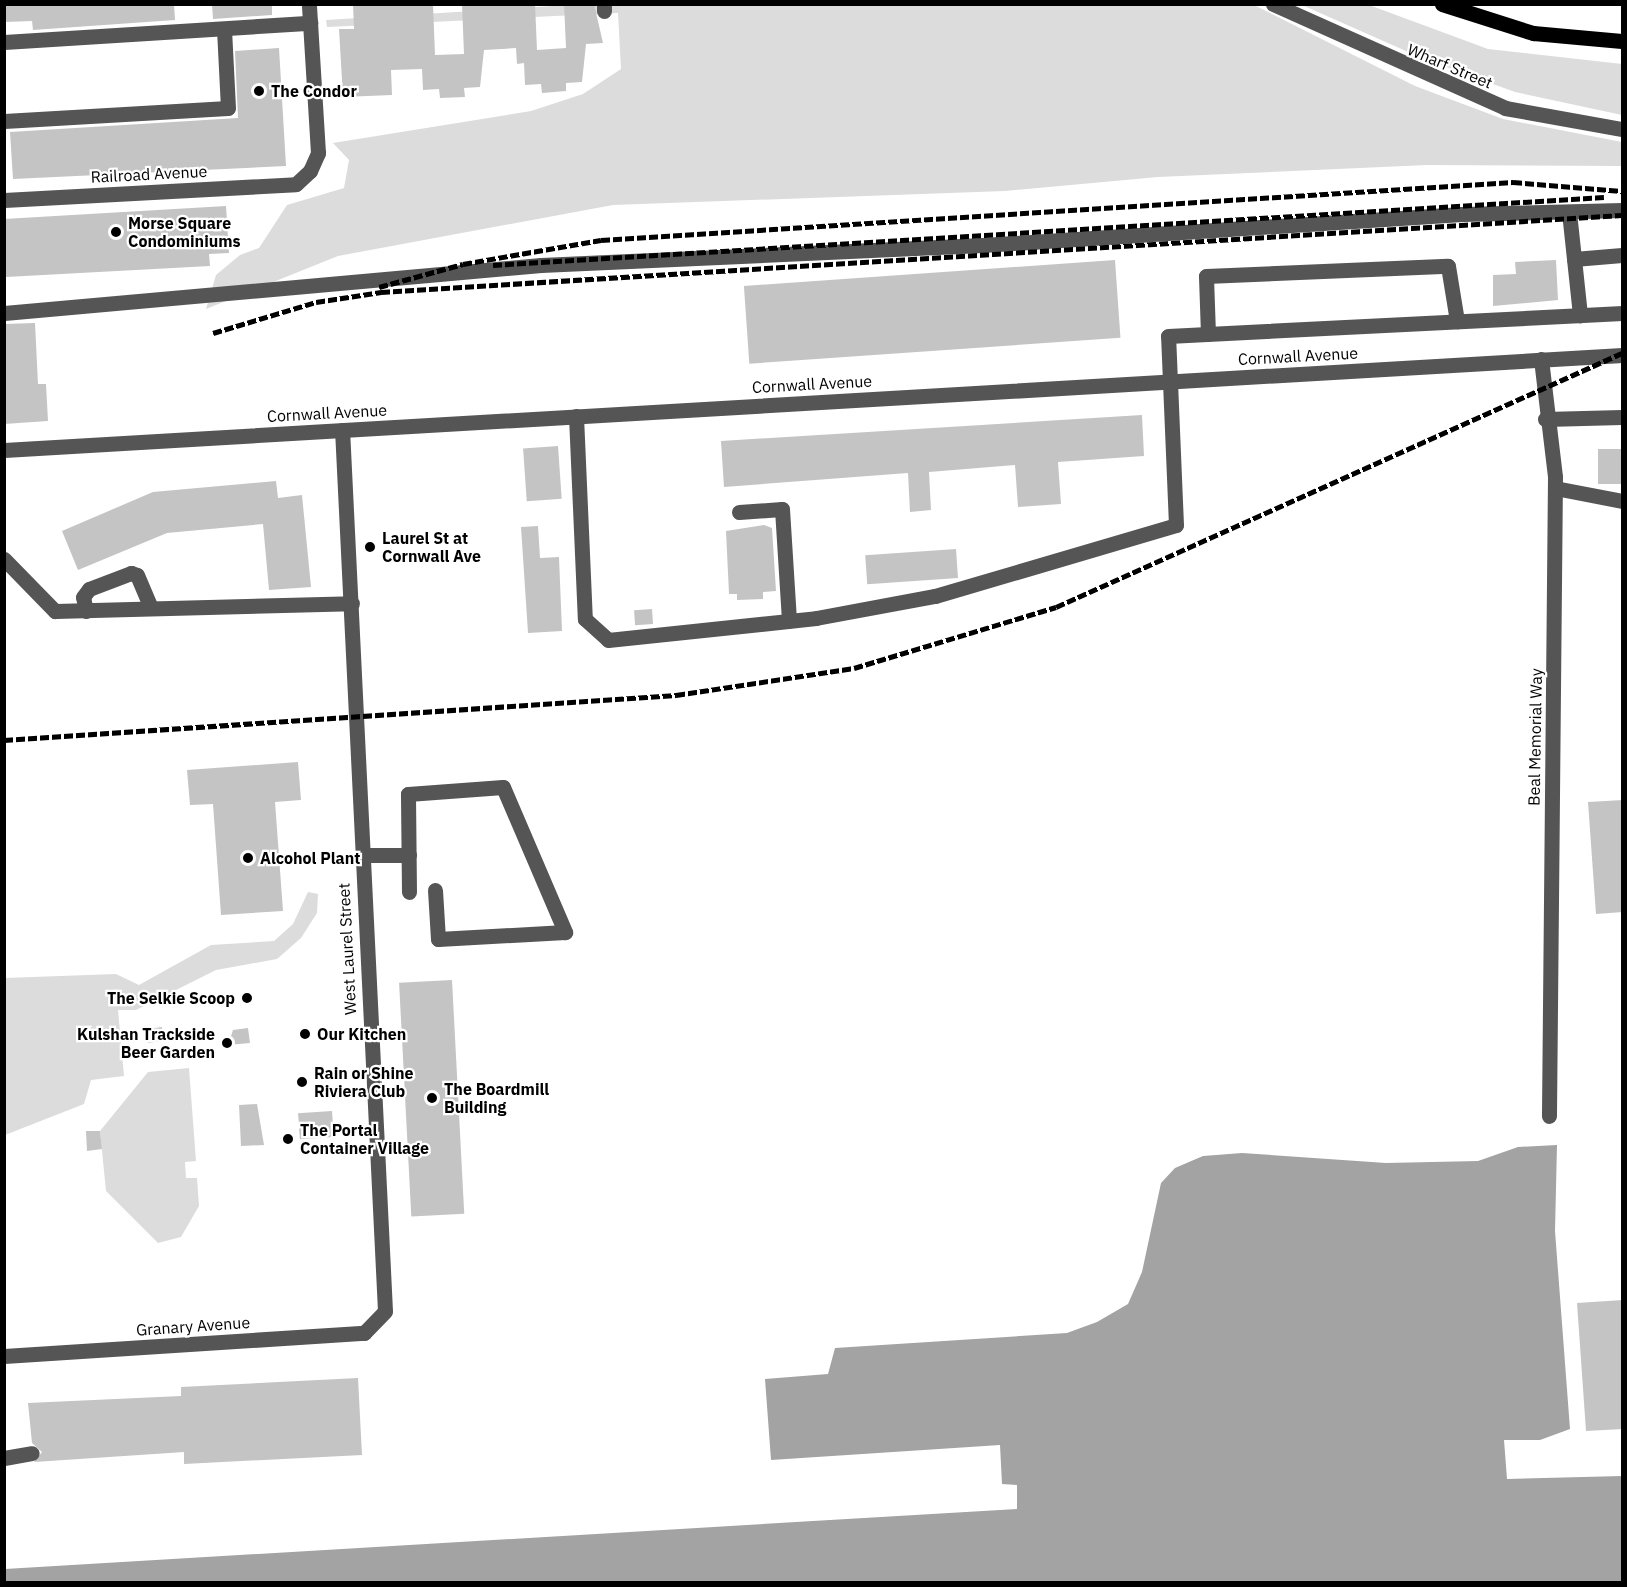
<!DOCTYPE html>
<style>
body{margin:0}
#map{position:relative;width:1627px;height:1587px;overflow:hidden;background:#fff;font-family:"IBM Plex Sans",sans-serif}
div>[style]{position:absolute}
.green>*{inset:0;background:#dcdcdc}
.water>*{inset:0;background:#a3a3a3}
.building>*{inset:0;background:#c4c4c4;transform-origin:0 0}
.minor>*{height:15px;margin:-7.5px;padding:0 7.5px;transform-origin:7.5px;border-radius:7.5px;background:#555}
.major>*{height:15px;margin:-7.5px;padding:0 7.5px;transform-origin:7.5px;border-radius:7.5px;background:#000}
.rail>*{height:4.5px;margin-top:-2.25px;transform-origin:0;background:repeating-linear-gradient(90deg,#000 0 9px,transparent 0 12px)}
.dots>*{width:16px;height:16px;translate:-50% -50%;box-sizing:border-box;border:3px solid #fff;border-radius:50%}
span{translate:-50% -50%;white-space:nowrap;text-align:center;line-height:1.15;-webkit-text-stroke:4.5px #fff;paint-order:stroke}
.street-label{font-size:16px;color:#000}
.poi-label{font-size:16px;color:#000;font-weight:700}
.left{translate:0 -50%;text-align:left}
.right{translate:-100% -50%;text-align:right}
.frame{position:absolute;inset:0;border:6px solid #000;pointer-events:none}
</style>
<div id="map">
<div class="green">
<div style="clip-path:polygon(586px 4px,1254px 5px,1415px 86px,1503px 119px,1622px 142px,1622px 166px,1427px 165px,1158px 177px,1005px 191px,613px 205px,338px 256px,206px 309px,216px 275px,240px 255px,259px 248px,287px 205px,344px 188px,349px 160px,333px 143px,531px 111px,583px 94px,621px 69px,618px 13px,327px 27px,326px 20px)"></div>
<div style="clip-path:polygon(1302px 5px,1369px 5px,1488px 49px,1622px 64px,1622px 115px,1515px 92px,1424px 59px)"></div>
<div style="clip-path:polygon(308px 892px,318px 894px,317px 913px,301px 938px,277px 959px,216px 970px,136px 1010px,118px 1010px,124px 1076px,91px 1080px,84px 1104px,5px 1135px,5px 978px,116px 974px,139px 985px,211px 945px,274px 941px,293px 924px)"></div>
<div style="clip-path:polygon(189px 1068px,196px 1161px,185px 1162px,186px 1178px,197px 1178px,199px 1206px,181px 1237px,158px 1243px,106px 1191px,100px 1131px,148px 1072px)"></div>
</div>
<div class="water">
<div style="clip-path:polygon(1557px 1145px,1555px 1231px,1570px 1429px,1540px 1440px,1504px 1440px,1507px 1479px,1622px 1476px,1622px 1582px,5px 1582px,5px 1569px,1017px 1509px,1017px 1485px,1002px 1484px,1000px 1445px,771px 1460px,765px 1379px,828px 1374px,835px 1348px,1067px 1333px,1097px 1322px,1128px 1304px,1142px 1272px,1161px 1183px,1175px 1168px,1203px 1156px,1242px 1153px,1386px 1163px,1478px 1161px,1518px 1147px)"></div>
</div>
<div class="building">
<div style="clip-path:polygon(4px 4px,174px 4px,175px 20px,33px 30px,32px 21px,4px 22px)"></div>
<div style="clip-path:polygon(212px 4px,272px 4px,272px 15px,213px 19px)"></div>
<div style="clip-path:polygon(353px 4px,433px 4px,435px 55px,464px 54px,462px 4px,535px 4px,537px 50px,566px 48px,564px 4px,594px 4px,603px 43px,586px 44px,582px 82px,566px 83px,566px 91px,542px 93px,541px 84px,525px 85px,524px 63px,517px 64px,516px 48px,484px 50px,480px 87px,464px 88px,465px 97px,440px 98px,439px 89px,423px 90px,422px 69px,391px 70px,392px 95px,343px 97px,339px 29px,354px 29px)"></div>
<div style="clip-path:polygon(279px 48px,286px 166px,13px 179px,10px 132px,238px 118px,235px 51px)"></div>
<div style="clip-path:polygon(226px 206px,229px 253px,209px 254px,210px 266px,6px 277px,4px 219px)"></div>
<div style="left:1115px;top:260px;width:78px;height:372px;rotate:86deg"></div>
<div style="clip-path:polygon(1556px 260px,1558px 300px,1493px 306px,1493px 275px,1516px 274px,1515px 262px)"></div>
<div style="clip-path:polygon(35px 323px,38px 384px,46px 384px,48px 421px,4px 424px,4px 324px)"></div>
<div style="clip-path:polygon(1142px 415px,1144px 456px,1058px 462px,1061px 504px,1018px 507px,1015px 465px,929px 472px,931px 510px,910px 512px,908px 473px,724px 487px,721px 441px)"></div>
<div style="left:558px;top:446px;width:53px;height:35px;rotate:86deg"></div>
<div style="left:1623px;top:449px;width:35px;height:25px;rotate:90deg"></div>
<div style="clip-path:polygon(276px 481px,278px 498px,302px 495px,311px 587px,269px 590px,263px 524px,167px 533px,78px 570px,62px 531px,153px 492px)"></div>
<div style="clip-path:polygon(764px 525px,772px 528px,776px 591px,763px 592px,763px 599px,737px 600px,737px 594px,729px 594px,726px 531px)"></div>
<div style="clip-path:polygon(538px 526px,540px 558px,559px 557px,562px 631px,528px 633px,521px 527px)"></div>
<div style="left:956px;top:549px;width:29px;height:91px;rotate:86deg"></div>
<div style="left:652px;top:609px;width:15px;height:18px;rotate:86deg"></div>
<div style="clip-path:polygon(298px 762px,301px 800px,275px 802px,283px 911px,221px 915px,213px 804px,190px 805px,187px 770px)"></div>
<div style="clip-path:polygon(1623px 800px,1623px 912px,1596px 914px,1588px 802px)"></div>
<div style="left:452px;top:980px;width:234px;height:53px;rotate:87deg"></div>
<div style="left:162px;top:1027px;width:14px;height:16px;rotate:82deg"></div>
<div style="clip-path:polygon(248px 1028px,250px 1043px,228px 1045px,233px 1030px)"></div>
<div style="clip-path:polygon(257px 1104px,264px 1145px,241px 1146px,239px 1105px)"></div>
<div style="left:332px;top:1111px;width:26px;height:34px;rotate:86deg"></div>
<div style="clip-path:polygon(86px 1131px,100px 1131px,102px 1149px,87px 1151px)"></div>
<div style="clip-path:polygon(1623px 1300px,1623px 1429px,1586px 1431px,1577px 1303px)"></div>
<div style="clip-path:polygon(358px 1378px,362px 1455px,184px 1464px,184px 1452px,34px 1462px,42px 1452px,32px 1443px,28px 1403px,181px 1396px,181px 1387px)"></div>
</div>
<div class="minor">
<div style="left:604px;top:4px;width:7px;rotate:90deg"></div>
<div style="left:1273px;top:4px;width:254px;rotate:24.1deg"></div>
<div style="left:1505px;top:108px;width:119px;rotate:10.2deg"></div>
<div style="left:4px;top:42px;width:307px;rotate:-3.6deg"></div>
<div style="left:4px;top:121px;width:224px;rotate:-3.3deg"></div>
<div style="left:228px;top:108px;width:79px;rotate:-92.9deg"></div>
<div style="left:4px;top:200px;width:292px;rotate:-3.1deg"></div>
<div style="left:296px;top:184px;width:19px;rotate:-43deg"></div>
<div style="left:310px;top:171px;width:20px;rotate:-66deg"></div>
<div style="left:318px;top:153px;width:149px;rotate:-93.5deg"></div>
<div style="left:1569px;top:212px;width:104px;rotate:83.9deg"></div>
<div style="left:1574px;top:259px;width:48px;rotate:-4.8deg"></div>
<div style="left:4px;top:313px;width:539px;rotate:-5.11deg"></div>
<div style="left:541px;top:265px;width:442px;rotate:-2.6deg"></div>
<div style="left:983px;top:245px;width:480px;rotate:-3.7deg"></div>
<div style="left:1462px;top:214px;width:160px;rotate:-1.4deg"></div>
<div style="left:1208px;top:334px;width:58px;rotate:-92deg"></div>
<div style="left:1206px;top:276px;width:242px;rotate:-2.4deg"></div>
<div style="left:1448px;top:266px;width:56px;rotate:80.7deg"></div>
<div style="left:1541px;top:359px;width:119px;rotate:83.2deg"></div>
<div style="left:1555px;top:477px;width:639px;rotate:90.54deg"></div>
<div style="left:576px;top:416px;width:203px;rotate:87.5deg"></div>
<div style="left:585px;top:619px;width:31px;rotate:42deg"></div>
<div style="left:608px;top:640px;width:209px;rotate:-6deg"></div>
<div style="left:816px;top:618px;width:121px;rotate:-10.5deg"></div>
<div style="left:935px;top:596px;width:251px;rotate:-16.4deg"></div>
<div style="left:1176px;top:525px;width:189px;rotate:-92.4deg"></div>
<div style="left:1168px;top:336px;width:455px;rotate:-2.9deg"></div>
<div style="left:1545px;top:419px;width:77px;rotate:-1.5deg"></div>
<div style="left:4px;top:450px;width:1621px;rotate:-3.36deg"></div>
<div style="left:1555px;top:488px;width:68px;rotate:11deg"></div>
<div style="left:739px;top:512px;width:43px;rotate:-4deg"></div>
<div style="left:782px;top:509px;width:112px;rotate:86.4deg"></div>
<div style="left:4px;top:559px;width:73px;rotate:45.6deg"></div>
<div style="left:55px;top:611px;width:297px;rotate:-1.5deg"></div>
<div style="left:86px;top:611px;width:14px;rotate:-102deg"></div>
<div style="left:83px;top:597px;width:10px;rotate:-53deg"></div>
<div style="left:89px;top:589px;width:45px;rotate:-20.9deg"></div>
<div style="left:131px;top:573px;width:6px;rotate:18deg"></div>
<div style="left:137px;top:575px;width:34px;rotate:67deg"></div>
<div style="left:362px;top:855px;width:47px"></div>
<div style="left:409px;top:892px;width:98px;rotate:-90.6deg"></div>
<div style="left:408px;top:794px;width:95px;rotate:-4.2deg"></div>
<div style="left:503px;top:787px;width:158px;rotate:66.8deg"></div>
<div style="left:565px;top:932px;width:127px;rotate:176.8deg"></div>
<div style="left:438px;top:939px;width:49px;rotate:-93.5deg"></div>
<div style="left:4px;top:1356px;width:361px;rotate:-3.7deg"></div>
<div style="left:364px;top:1333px;width:30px;rotate:-46deg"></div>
<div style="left:385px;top:1311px;width:882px;rotate:-92.79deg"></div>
<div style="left:4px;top:1458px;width:28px;rotate:-10deg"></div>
</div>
<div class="major">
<div style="left:1442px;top:4px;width:96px;rotate:17.7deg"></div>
<div style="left:1533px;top:33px;width:89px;rotate:5.1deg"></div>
</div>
<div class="rail">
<div style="left:493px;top:265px;width:1113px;rotate:-3.5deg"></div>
<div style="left:379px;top:287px;width:87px;rotate:-15.3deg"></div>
<div style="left:463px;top:264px;width:140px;rotate:-9.9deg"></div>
<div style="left:601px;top:240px;width:914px;rotate:-3.64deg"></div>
<div style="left:1513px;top:182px;width:109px;rotate:4.7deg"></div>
<div style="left:213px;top:333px;width:108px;rotate:-16.8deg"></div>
<div style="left:316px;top:302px;width:66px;rotate:-8.7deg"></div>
<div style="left:381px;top:292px;width:1243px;rotate:-3.55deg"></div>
<div style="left:4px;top:740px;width:674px;rotate:-3.83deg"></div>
<div style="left:676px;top:695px;width:180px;rotate:-8.6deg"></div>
<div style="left:854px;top:668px;width:211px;rotate:-16.8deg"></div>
<div style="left:1056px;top:607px;width:620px;rotate:-24.17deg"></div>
</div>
<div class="dots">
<div style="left:259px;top:91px;background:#000"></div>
<div style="left:116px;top:232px;background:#000"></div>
<div style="left:370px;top:547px;background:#000"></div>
<div style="left:248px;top:858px;background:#000"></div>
<div style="left:247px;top:998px;background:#000"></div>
<div style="left:305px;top:1034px;background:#000"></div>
<div style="left:227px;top:1043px;background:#000"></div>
<div style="left:302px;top:1082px;background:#000"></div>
<div style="left:432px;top:1098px;background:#000"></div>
<div style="left:288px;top:1139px;background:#000"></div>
</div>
<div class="street-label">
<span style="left:1450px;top:66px;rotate:23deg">Wharf Street</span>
<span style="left:149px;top:174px;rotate:-3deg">Railroad Avenue</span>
<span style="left:1298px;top:356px;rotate:-3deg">Cornwall Avenue</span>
<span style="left:812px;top:384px;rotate:-3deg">Cornwall Avenue</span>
<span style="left:327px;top:413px;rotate:-3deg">Cornwall Avenue</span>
<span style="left:1535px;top:737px;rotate:-89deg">Beal Memorial Way</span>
<span style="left:347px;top:949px;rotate:-93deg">West Laurel Street</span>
<span style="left:193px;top:1326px;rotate:-4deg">Granary Avenue</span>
</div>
<div class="poi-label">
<span class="left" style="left:271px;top:91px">The Condor</span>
<span class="left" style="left:128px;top:232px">Morse Square<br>Condominiums</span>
<span class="left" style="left:382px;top:547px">Laurel St at<br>Cornwall Ave</span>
<span class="left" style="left:260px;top:858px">Alcohol Plant</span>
<span class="right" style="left:235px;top:998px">The Selkie Scoop</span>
<span class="right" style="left:215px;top:1043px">Kulshan Trackside<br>Beer Garden</span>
<span class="left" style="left:317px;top:1034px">Our Kitchen</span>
<span class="left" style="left:314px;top:1082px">Rain or Shine<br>Riviera Club</span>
<span class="left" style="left:444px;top:1098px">The Boardmill<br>Building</span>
<span class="left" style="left:300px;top:1139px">The Portal<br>Container Village</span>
</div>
<div class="frame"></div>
</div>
